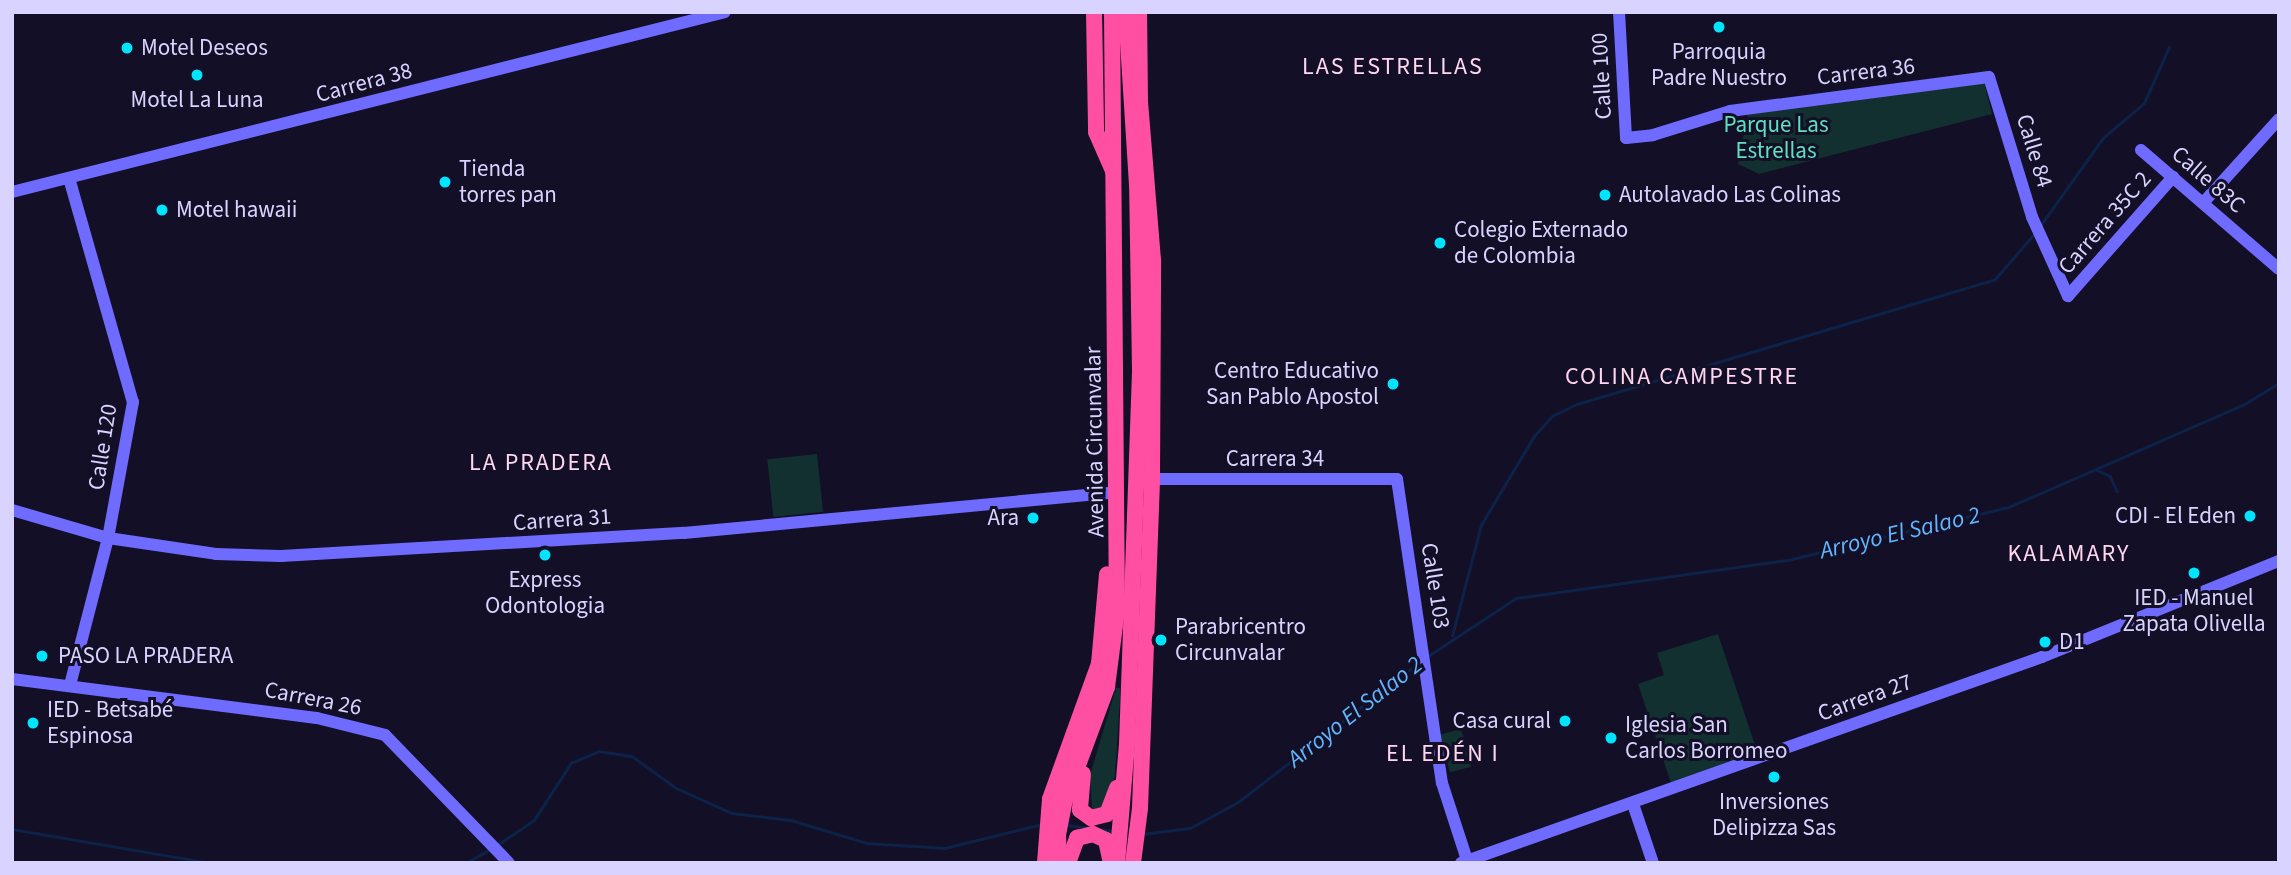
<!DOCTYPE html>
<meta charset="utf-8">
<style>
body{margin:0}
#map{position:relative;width:2291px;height:875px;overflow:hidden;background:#130f26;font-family:"Source Sans 3",sans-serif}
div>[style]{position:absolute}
.green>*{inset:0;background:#12302f;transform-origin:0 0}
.stream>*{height:2.5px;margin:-1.25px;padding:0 1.25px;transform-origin:1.25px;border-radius:1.25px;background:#0c2248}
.secondary>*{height:12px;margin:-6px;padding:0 6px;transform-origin:6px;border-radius:6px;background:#6f6bff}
.highway>*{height:16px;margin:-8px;padding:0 8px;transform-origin:8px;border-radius:8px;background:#ff4fa3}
.dots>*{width:19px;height:19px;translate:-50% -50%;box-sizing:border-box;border:4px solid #130f26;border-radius:50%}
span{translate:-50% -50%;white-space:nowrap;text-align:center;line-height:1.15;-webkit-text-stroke:6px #130f26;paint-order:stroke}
.poi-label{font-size:23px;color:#d9d4ff}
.left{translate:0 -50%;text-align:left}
.right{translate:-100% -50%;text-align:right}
.street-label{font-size:23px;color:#d9d4ff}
.park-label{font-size:23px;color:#5fe0c0}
.neighbourhood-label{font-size:24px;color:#ffd6f0;letter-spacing:2px}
.water-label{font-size:24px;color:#62b6ff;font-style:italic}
.frame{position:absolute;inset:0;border:14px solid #d9d4ff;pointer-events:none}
</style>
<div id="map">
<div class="green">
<div style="clip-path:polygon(1984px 82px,1992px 114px,1759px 174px,1738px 164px,1748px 112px)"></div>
<div style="left:817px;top:454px;width:58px;height:50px;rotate:84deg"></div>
<div style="clip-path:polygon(1718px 634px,1758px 754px,1671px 783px,1638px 684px,1664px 675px,1657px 653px)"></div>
<div style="clip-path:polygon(1116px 688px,1120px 688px,1120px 699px,1115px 776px,1103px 808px,1092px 810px,1090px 775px)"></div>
<div style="left:1461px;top:729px;width:39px;height:22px;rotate:75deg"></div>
</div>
<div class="stream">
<div style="left:2040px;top:226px;width:108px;rotate:-54.4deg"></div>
<div style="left:2103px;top:138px;width:54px;rotate:-40.5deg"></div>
<div style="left:2144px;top:103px;width:61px;rotate:-65.9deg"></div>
<div style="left:2097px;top:470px;width:14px;rotate:25deg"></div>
<div style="left:2110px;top:476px;width:17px;rotate:65deg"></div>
<div style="left:1452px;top:636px;width:115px;rotate:-75.4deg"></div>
<div style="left:1481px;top:525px;width:104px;rotate:-59.2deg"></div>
<div style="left:1534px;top:436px;width:27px;rotate:-48deg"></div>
<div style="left:1552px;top:416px;width:28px;rotate:-26deg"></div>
<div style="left:1577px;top:404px;width:436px;rotate:-16.6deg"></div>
<div style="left:1995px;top:279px;width:60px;rotate:-49.1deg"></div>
<div style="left:1428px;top:656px;width:105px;rotate:-33.4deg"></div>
<div style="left:1516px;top:598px;width:275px;rotate:-8deg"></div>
<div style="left:1788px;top:560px;width:227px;rotate:-13.5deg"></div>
<div style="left:2009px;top:507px;width:255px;rotate:-23.6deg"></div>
<div style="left:2243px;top:405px;width:42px;rotate:-31.4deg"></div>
<div style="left:1066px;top:825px;width:24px;rotate:7deg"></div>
<div style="left:12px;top:829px;width:202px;rotate:9.7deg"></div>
<div style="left:1100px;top:829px;width:15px;rotate:8deg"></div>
<div style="left:1142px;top:834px;width:48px;rotate:-7.1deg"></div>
<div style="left:1190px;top:828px;width:55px;rotate:-28.4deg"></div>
<div style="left:1238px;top:802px;width:230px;rotate:-37.6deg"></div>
<div style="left:496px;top:846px;width:46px;rotate:-34.4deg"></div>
<div style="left:534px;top:820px;width:68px;rotate:-57deg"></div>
<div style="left:571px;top:763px;width:30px;rotate:-23deg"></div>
<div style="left:599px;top:751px;width:33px;rotate:9deg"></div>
<div style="left:632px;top:756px;width:54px;rotate:36deg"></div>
<div style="left:676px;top:788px;width:61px;rotate:24.1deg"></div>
<div style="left:732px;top:813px;width:59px;rotate:6.8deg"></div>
<div style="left:791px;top:820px;width:79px;rotate:16.8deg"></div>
<div style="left:867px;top:843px;width:78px;rotate:3.7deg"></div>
<div style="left:945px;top:848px;width:100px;rotate:-13.9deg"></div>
<div style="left:466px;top:863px;width:28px;rotate:-30deg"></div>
</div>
<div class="secondary">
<div style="left:1619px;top:12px;width:126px;rotate:86.8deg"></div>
<div style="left:1626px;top:138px;width:27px;rotate:-6deg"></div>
<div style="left:1653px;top:135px;width:81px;rotate:-17.3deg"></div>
<div style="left:1730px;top:111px;width:261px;rotate:-7.5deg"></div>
<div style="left:1989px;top:77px;width:146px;rotate:72.9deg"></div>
<div style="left:2032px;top:217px;width:87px;rotate:65.5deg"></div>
<div style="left:2068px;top:296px;width:159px;rotate:-48.6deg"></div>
<div style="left:2141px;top:150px;width:182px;rotate:40.8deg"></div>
<div style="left:69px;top:178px;width:233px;rotate:74.1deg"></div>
<div style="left:133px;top:402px;width:138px;rotate:100.4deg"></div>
<div style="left:108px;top:538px;width:152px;rotate:104.5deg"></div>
<div style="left:12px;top:192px;width:735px;rotate:-14.17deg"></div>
<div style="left:2203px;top:203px;width:113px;rotate:-47.9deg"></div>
<div style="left:1152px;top:479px;width:245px"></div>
<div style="left:1397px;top:479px;width:307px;rotate:81.6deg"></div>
<div style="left:1442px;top:783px;width:84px;rotate:72deg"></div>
<div style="left:12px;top:510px;width:100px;rotate:16.3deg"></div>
<div style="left:108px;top:538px;width:109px;rotate:8.4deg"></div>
<div style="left:216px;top:554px;width:65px;rotate:1.8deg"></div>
<div style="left:281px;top:556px;width:404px;rotate:-3.3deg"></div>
<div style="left:684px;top:533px;width:434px;rotate:-5.4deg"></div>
<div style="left:12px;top:679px;width:307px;rotate:7.3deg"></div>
<div style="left:317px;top:718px;width:70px;rotate:14deg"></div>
<div style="left:385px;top:735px;width:178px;rotate:45.9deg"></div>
<div style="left:1633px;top:804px;width:62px;rotate:71.3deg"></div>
<div style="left:1461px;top:863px;width:616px;rotate:-19.52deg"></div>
<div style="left:2042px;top:657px;width:256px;rotate:-22.1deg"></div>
</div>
<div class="highway">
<div style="left:1094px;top:12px;width:120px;rotate:89deg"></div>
<div style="left:1096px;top:132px;width:43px;rotate:66.4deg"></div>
<div style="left:1083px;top:774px;width:36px;rotate:95deg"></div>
<div style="left:1080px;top:810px;width:14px;rotate:36deg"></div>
<div style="left:1091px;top:818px;width:16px;rotate:-14deg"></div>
<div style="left:1107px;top:814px;width:28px;rotate:-69deg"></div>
<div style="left:1045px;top:863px;width:64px;rotate:-85.5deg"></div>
<div style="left:1050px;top:799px;width:144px;rotate:-70.1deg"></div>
<div style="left:1099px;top:664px;width:90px;rotate:-84.9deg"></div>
<div style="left:1059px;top:863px;width:28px;rotate:-92deg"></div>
<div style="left:1058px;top:835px;width:36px;rotate:-79deg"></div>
<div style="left:1065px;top:800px;width:121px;rotate:-69.6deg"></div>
<div style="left:1107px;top:687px;width:78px;rotate:-82.6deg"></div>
<div style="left:1117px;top:610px;width:598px;rotate:-90.48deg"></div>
<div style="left:1068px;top:863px;width:27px;rotate:-70deg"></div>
<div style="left:1077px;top:838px;width:16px;rotate:-14deg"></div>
<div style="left:1093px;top:834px;width:14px;rotate:25deg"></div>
<div style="left:1106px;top:840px;width:24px;rotate:78deg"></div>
<div style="left:1117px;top:863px;width:119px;rotate:-85.2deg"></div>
<div style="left:1127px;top:744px;width:374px;rotate:-88deg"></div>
<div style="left:1140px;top:370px;width:185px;rotate:-90.9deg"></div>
<div style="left:1137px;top:185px;width:173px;rotate:-93.6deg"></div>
<div style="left:1133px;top:863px;width:55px;rotate:-82.7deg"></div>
<div style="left:1140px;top:808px;width:329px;rotate:-87.9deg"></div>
<div style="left:1152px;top:479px;width:219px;rotate:-89.7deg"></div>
<div style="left:1153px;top:260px;width:159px;rotate:-94.7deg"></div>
<div style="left:1140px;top:102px;width:90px;rotate:-90.6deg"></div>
</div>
<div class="dots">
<div style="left:1719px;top:27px;background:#00e5ff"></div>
<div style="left:127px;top:48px;background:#00e5ff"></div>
<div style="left:197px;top:75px;background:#00e5ff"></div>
<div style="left:445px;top:182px;background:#00e5ff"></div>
<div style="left:1605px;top:195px;background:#00e5ff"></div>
<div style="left:162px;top:210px;background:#00e5ff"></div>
<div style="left:1440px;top:243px;background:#00e5ff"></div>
<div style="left:1393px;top:384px;background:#00e5ff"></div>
<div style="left:2250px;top:516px;background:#00e5ff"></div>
<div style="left:1033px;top:518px;background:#00e5ff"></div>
<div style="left:545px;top:555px;background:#00e5ff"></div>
<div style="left:2194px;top:573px;background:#00e5ff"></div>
<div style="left:1161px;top:640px;background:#00e5ff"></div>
<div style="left:2045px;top:642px;background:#00e5ff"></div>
<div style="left:42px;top:656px;background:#00e5ff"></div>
<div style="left:1565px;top:721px;background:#00e5ff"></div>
<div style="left:33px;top:723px;background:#00e5ff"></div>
<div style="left:1611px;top:738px;background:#00e5ff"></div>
<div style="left:1774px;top:777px;background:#00e5ff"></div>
</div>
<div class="poi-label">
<span class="left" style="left:141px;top:48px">Motel Deseos</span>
<span style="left:1719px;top:65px">Parroquia<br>Padre Nuestro</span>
<span style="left:197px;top:100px">Motel La Luna</span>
<span class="left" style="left:459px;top:182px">Tienda<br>torres pan</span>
<span class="left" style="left:1619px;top:195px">Autolavado Las Colinas</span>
<span class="left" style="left:176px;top:210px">Motel hawaii</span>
<span class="left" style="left:1454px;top:243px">Colegio Externado<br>de Colombia</span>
<span class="right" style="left:1379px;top:384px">Centro Educativo<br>San Pablo Apostol</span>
<span class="right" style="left:2236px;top:516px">CDI - El Eden</span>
<span class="right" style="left:1019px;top:518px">Ara</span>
<span style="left:545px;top:593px">Express<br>Odontologia</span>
<span style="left:2194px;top:611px">IED - Manuel<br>Zapata Olivella</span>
<span class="left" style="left:1175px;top:640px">Parabricentro<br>Circunvalar</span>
<span class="left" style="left:2059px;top:642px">D1</span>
<span class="left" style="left:58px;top:656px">PASO LA PRADERA</span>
<span class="left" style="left:47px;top:723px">IED - Betsabé<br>Espinosa</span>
<span class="right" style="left:1551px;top:721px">Casa cural</span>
<span class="left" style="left:1625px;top:738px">Iglesia San<br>Carlos Borromeo</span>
<span style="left:1774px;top:815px">Inversiones<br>Delipizza Sas</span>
</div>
<div class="street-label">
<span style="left:1866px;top:72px;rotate:-7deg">Carrera 36</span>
<span style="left:1602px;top:76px;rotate:-93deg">Calle 100</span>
<span style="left:364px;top:83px;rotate:-15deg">Carrera 38</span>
<span style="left:2034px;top:151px;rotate:73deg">Calle 84</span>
<span style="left:2208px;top:180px;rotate:41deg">Calle 83C</span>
<span style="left:2105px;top:223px;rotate:-49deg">Carrera 35C 2</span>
<span style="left:1095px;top:442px;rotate:-91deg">Avenida Circunvalar</span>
<span style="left:103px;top:447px;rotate:-81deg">Calle 120</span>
<span style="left:1275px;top:459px">Carrera 34</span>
<span style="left:562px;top:520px;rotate:-4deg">Carrera 31</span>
<span style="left:1435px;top:586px;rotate:81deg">Calle 103</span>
<span style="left:1865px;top:698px;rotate:-20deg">Carrera 27</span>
<span style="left:313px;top:699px;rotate:11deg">Carrera 26</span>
</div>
<div class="park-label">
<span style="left:1776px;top:138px">Parque Las<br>Estrellas</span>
</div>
<div class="neighbourhood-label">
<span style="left:1393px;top:67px">LAS ESTRELLAS</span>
<span style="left:1682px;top:377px">COLINA CAMPESTRE</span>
<span style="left:541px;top:463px">LA PRADERA</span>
<span style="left:2069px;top:554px">KALAMARY</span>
<span style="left:1443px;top:754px">EL EDÉN I</span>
</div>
<div class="water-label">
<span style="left:1900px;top:533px;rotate:-13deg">Arroyo El Salao 2</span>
<span style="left:1355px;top:712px;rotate:-38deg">Arroyo El Salao 2</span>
</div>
<div class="frame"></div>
</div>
